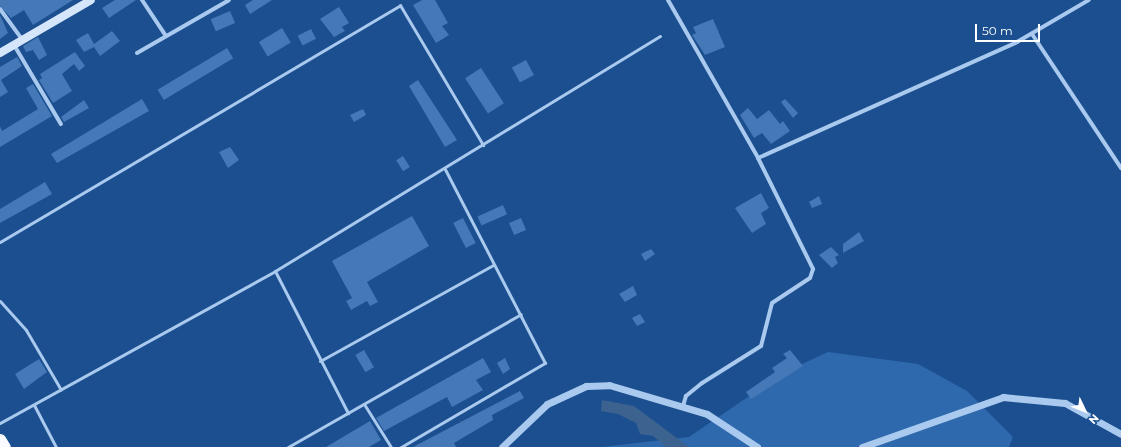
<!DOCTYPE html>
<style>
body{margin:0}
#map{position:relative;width:1121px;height:447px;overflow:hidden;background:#1b4f8f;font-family:Montserrat,sans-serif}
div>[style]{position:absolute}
.green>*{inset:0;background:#2e69ad}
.water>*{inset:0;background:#3c6290}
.building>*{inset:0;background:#4478b7;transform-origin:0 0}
.service>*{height:3px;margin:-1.5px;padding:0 1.5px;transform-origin:1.5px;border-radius:1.5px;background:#a9c9ee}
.minor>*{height:4px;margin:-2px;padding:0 2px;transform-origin:2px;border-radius:2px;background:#a9c9ee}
.tertiary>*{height:7px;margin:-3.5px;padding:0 3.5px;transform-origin:3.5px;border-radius:3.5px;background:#a9c9ee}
.secondary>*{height:8px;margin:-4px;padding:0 4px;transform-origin:4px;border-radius:4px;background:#d6e6fa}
.trunk>*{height:11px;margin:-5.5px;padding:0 5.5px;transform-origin:5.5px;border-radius:5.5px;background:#f8faff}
span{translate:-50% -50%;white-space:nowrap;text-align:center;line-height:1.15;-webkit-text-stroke:4px #1b4f8f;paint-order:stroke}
.north{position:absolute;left:1065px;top:391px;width:40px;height:40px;-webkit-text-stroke:3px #1b4f8f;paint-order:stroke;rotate:133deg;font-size:11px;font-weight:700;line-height:16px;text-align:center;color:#fff}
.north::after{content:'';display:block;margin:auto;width:14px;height:18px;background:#fff;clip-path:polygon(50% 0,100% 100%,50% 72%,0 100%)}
.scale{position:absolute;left:975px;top:24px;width:65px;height:18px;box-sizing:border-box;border:2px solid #fff;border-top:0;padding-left:5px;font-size:12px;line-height:14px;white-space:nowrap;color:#fff;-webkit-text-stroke:3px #1b4f8f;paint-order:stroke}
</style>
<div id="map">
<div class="green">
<div style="clip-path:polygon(828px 352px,918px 364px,967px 391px,1013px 437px,1009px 447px,602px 447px,689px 437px,783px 373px)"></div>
</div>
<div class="water">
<div style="clip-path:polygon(602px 400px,634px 406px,689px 447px,666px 447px,653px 436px,640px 434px,636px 423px,618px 414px,601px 411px)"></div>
</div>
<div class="building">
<div style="clip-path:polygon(0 0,73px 0,33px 25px,24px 10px,11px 18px,0 6px)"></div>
<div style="clip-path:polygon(115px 0,136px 0,109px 18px,102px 8px)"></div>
<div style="clip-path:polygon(253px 0,272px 0,250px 14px,245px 5px)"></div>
<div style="clip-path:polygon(422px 0,435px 0,448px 23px,442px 26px,449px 35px,436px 43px,413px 5px)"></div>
<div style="clip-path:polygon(339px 7px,349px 23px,342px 27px,345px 31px,334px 37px,320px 19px)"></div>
<div style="left:230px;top:11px;width:13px;height:21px;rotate:67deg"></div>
<div style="clip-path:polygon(0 15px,8px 33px,0 39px)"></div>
<div style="clip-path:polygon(713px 19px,725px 47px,705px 55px,692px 35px,696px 33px,693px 27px)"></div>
<div style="left:282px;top:28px;width:17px;height:27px;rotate:59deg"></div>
<div style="left:311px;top:29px;width:11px;height:15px;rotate:63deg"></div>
<div style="clip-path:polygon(112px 31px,120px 41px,100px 56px,94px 47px,84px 52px,76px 40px,88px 33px,94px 44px)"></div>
<div style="clip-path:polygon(38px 37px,47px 55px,39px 60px,33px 50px,26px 52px,23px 46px)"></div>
<div style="left:227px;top:48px;width:12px;height:81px;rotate:59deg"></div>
<div style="clip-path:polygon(75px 52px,85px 66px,79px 71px,74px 64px,62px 74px,72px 91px,53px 103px,39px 80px,42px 78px,40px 74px)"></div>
<div style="clip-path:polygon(17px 57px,22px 66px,1px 80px,8px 92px,0 97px,0 67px)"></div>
<div style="left:526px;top:60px;width:17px;height:16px;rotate:62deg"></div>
<div style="left:481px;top:68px;width:42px;height:19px;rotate:57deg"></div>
<div style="clip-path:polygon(418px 80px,457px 140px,445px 147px,409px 86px)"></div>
<div style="clip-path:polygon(33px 84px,52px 116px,0 147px,0 126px,2px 131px,38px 109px,26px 88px)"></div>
<div style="clip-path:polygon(142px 99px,149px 111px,57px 163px,51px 154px)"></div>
<div style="clip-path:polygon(785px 99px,798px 113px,793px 118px,781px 102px)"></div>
<div style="clip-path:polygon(84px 100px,89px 108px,64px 122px,61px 117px)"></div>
<div style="clip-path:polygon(748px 108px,757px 119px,769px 110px,780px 124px,783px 121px,790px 131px,771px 144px,762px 133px,754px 138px,740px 115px)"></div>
<div style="clip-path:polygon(363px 109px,366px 115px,354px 122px,350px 115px)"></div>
<div style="clip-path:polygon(230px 147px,239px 160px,228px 168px,219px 152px)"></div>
<div style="left:403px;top:156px;width:13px;height:8px;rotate:58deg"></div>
<div style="clip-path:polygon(45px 182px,52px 194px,0 223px,0 209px)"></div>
<div style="clip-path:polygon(761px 193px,769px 208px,761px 213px,766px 224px,752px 233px,735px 208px)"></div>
<div style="clip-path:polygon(819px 196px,822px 204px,812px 208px,809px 202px)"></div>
<div style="left:503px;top:205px;width:10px;height:28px;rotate:66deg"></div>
<div style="clip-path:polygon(412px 216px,429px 246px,367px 282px,378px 302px,370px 306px,367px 301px,351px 310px,346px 301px,352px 298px,332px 261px)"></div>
<div style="left:463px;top:218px;width:28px;height:11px;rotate:63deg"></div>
<div style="left:521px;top:218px;width:13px;height:13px;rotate:67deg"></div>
<div style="clip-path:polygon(859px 232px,864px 241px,843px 253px,843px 244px)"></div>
<div style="clip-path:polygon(831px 247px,839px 255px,835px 257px,838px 263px,832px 268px,819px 255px)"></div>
<div style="clip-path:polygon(651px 249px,655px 254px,645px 261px,641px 254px)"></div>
<div style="clip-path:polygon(633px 286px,637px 295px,625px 302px,619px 294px)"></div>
<div style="clip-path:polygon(640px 314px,645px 322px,637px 326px,632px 318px)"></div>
<div style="left:364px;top:350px;width:20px;height:10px;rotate:60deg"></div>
<div style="clip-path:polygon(790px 350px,803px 366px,751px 399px,746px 392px,775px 372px,772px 368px,787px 358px,783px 354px)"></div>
<div style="clip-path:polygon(483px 358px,491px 372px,476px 380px,483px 390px,452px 407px,447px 397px,384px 431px,376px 418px)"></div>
<div style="clip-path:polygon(505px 358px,510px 369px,503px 374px,497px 363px)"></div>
<div style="clip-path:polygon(39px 359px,47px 372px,24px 389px,15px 374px)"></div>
<div style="clip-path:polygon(520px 391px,524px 398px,492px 415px,493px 420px,454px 443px,456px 447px,413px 447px)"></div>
<div style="clip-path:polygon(370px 421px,381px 440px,369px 447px,326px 447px)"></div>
</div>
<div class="service">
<div style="left:0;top:242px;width:465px;rotate:-30.6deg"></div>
<div style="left:400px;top:5px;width:163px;rotate:59.3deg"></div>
<div style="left:275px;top:271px;width:160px;rotate:62.8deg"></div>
<div style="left:0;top:301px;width:39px;rotate:48deg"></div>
<div style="left:26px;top:330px;width:69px;rotate:59.7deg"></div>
<div style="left:320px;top:361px;width:198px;rotate:-29deg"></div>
<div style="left:364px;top:404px;width:51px;rotate:57.9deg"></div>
<div style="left:34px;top:405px;width:47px;rotate:62.4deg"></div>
<div style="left:0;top:423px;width:314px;rotate:-28.9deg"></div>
<div style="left:275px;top:271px;width:451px;rotate:-31.4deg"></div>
<div style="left:288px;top:447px;width:268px;rotate:-29.7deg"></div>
<div style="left:401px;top:447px;width:167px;rotate:-30.3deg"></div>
<div style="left:545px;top:363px;width:218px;rotate:-117.3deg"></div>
</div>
<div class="minor">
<div style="left:142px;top:0;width:43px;rotate:56.3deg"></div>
<div style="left:668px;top:0;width:182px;rotate:60.3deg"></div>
<div style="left:758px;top:158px;width:124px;rotate:63.6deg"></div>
<div style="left:813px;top:269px;width:9px;rotate:108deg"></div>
<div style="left:810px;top:278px;width:45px;rotate:146.7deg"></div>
<div style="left:772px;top:303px;width:44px;rotate:104.3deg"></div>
<div style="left:761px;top:346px;width:70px;rotate:147.9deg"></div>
<div style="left:702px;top:383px;width:21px;rotate:141deg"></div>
<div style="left:686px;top:396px;width:10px;rotate:107deg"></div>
<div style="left:0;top:9px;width:37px;rotate:54deg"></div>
<div style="left:1032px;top:34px;width:161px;rotate:56.4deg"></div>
<div style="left:14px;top:45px;width:92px;rotate:59.3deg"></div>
<div style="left:137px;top:53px;width:106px;rotate:-29.9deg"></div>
<div style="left:758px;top:158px;width:284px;rotate:-24.1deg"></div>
<div style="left:1017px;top:42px;width:83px;rotate:-30.3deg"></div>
</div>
<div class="tertiary">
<div style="left:502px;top:447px;width:62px;rotate:-43.7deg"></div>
<div style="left:547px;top:404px;width:43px;rotate:-24.8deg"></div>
<div style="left:586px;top:386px;width:23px;rotate:-2deg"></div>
<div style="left:609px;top:385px;width:102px;rotate:16.5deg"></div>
<div style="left:707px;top:414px;width:60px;rotate:33.4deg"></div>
<div style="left:862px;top:447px;width:150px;rotate:-19.5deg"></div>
<div style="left:1003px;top:397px;width:62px;rotate:5.5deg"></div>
<div style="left:1065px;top:403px;width:64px;rotate:29deg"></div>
</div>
<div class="secondary">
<div style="left:0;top:53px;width:105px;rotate:-30.2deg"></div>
</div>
<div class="trunk">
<div style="left:0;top:439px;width:9px;rotate:58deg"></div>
</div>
<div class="north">N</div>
<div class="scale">50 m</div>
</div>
